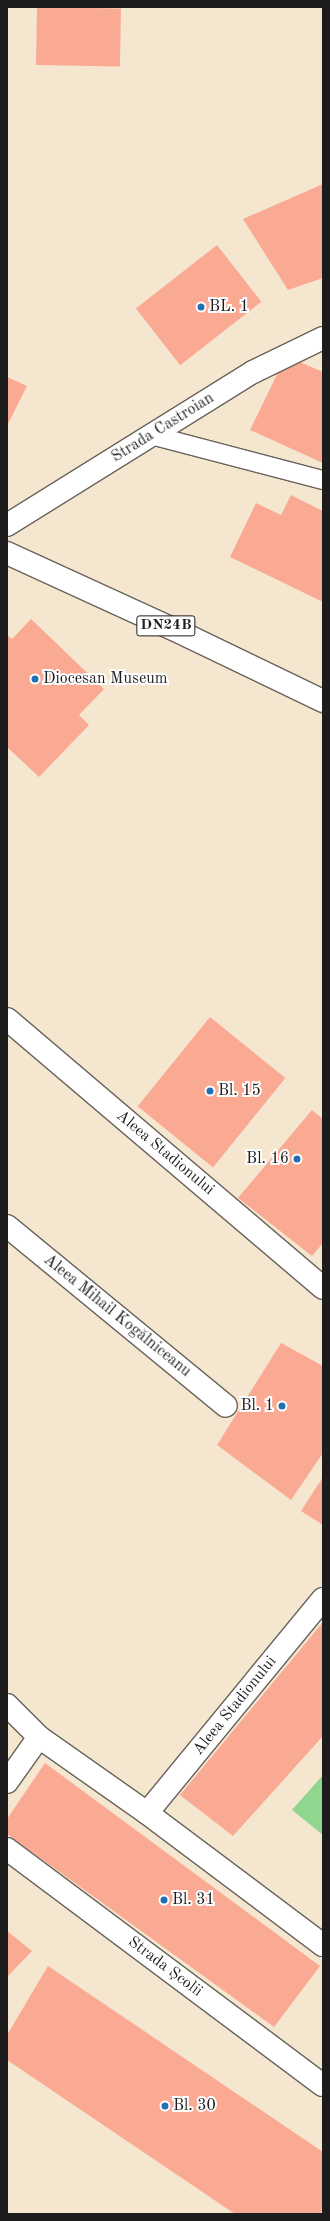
<!DOCTYPE html>
<meta charset="utf-8">
<style>
body{margin:0}
#map{position:relative;width:330px;height:2221px;overflow:hidden;background:#f5e6d0;font-family:"Old Standard TT",serif}
div>[style]{position:absolute}
.green>*{inset:0;background:#90d68f}
.building>*{inset:0;background:#faaa93;transform-origin:0 0}
.roads{filter:drop-shadow(1px 0 #68635b) drop-shadow(-1px 0 #68635b) drop-shadow(0 1px #68635b) drop-shadow(0 -1px #68635b)}
.service>*{height:18px;margin:-9px;padding:0 9px;transform-origin:9px;border-radius:9px;background:#fff}
.minor>*{height:22px;margin:-11px;padding:0 11px;transform-origin:11px;border-radius:11px;background:#fff}
.trunk>*{height:22px;margin:-11px;padding:0 11px;transform-origin:11px;border-radius:11px;background:#fff}
.dots>*{width:11px;height:11px;translate:-50% -50%;box-sizing:border-box;border:2px solid #fff;border-radius:50%}
span{translate:-50% -50%;white-space:nowrap;text-align:center;line-height:1.15;-webkit-text-stroke:4px #fff;paint-order:stroke}
.shield-label span{padding:1px 3px;background:#fff;border:1px solid;border-radius:3px;-webkit-text-stroke-width:0}
.shield-label{font-size:15px;color:#1c1c1c;font-weight:700}
.poi-label{font-size:16px;color:#1c1c1c}
.left{translate:0 -50%;text-align:left}
.right{translate:-100% -50%;text-align:right}
.street-label{font-size:16px;color:#1c1c1c}
.frame{position:absolute;inset:0;border:8px solid #1c1c1c;pointer-events:none}
</style>
<div id="map">
<div class="green">
<div style="clip-path:polygon(323px 1775px,323px 1835px,292px 1810px)"></div>
</div>
<div class="building">
<div style="left:37px;top:7px;width:84px;height:58px;rotate:1deg"></div>
<div style="clip-path:polygon(323px 184px,323px 278px,288px 290px,243px 219px)"></div>
<div style="left:217px;top:245px;width:72px;height:103px;rotate:52deg"></div>
<div style="clip-path:polygon(286px 356px,323px 372px,323px 463px,250px 430px)"></div>
<div style="clip-path:polygon(7px 377px,27px 386px,7px 426px)"></div>
<div style="clip-path:polygon(291px 495px,323px 511px,323px 602px,230px 557px,256px 503px,281px 515px)"></div>
<div style="clip-path:polygon(31px 619px,104px 689px,79px 715px,89px 725px,39px 777px,7px 747px,7px 635px,12px 639px)"></div>
<div style="left:210px;top:1017px;width:97px;height:115px;rotate:39deg"></div>
<div style="clip-path:polygon(312px 1110px,323px 1119px,323px 1243px,312px 1256px,238px 1198px)"></div>
<div style="clip-path:polygon(281px 1343px,323px 1366px,323px 1453px,291px 1500px,217px 1445px)"></div>
<div style="clip-path:polygon(323px 1477px,323px 1525px,301px 1511px)"></div>
<div style="clip-path:polygon(323px 1622px,323px 1736px,233px 1836px,180px 1795px)"></div>
<div style="clip-path:polygon(45px 1763px,320px 1966px,274px 2027px,7px 1834px,7px 1819px)"></div>
<div style="clip-path:polygon(7px 1931px,32px 1951px,7px 1977px)"></div>
<div style="clip-path:polygon(48px 1966px,323px 2152px,323px 2209px,320px 2214px,235px 2214px,7px 2060px,7px 2035px)"></div>
</div>
<div class="roads">
<div class="service">
<div style="left:151px;top:435px;width:178px;rotate:14.7deg"></div>
</div>
<div class="minor">
<div style="left:7px;top:525px;width:290px;rotate:-31.9deg"></div>
<div style="left:253px;top:372px;width:78px;rotate:-25.9deg"></div>
<div style="left:7px;top:1019px;width:415px;rotate:40.4deg"></div>
<div style="left:7px;top:1226px;width:283px;rotate:39.4deg"></div>
<div style="left:7px;top:1705px;width:45px;rotate:45deg"></div>
<div style="left:39px;top:1737px;width:132px;rotate:35.1deg"></div>
<div style="left:147px;top:1813px;width:220px;rotate:36.9deg"></div>
<div style="left:7px;top:1782px;width:55px;rotate:-54.6deg"></div>
<div style="left:147px;top:1813px;width:277px;rotate:-50.6deg"></div>
<div style="left:7px;top:1849px;width:394px;rotate:36.8deg"></div>
</div>
<div class="trunk">
<div style="left:7px;top:553px;width:199px;rotate:24.6deg"></div>
<div style="left:188px;top:636px;width:150px;rotate:25.7deg"></div>
</div>
</div>
<div class="dots">
<div style="left:201px;top:307px;background:#1f6fb2"></div>
<div style="left:35px;top:679px;background:#1f6fb2"></div>
<div style="left:210px;top:1091px;background:#1f6fb2"></div>
<div style="left:297px;top:1159px;background:#1f6fb2"></div>
<div style="left:282px;top:1406px;background:#1f6fb2"></div>
<div style="left:164px;top:1900px;background:#1f6fb2"></div>
<div style="left:165px;top:2106px;background:#1f6fb2"></div>
</div>
<div class="shield-label">
<span style="left:166px;top:626px">DN24B</span>
</div>
<div class="poi-label">
<span class="left" style="left:209px;top:307px">BL. 1</span>
<span class="left" style="left:43px;top:679px">Diocesan Museum</span>
<span class="left" style="left:218px;top:1091px">Bl. 15</span>
<span class="right" style="left:289px;top:1159px">Bl. 16</span>
<span class="right" style="left:274px;top:1406px">Bl. 1</span>
<span class="left" style="left:172px;top:1900px">Bl. 31</span>
<span class="left" style="left:173px;top:2106px">Bl. 30</span>
</div>
<div class="street-label">
<span style="left:163px;top:428px;rotate:-32deg">Strada Castroian</span>
<span style="left:165px;top:1153px;rotate:40deg">Aleea Stadionului</span>
<span style="left:117px;top:1316px;rotate:39deg">Aleea Mihail Kogălniceanu</span>
<span style="left:235px;top:1706px;rotate:-51deg">Aleea Stadionului</span>
<span style="left:165px;top:1967px;rotate:37deg">Strada Școlii</span>
</div>
<div class="frame"></div>
</div>
